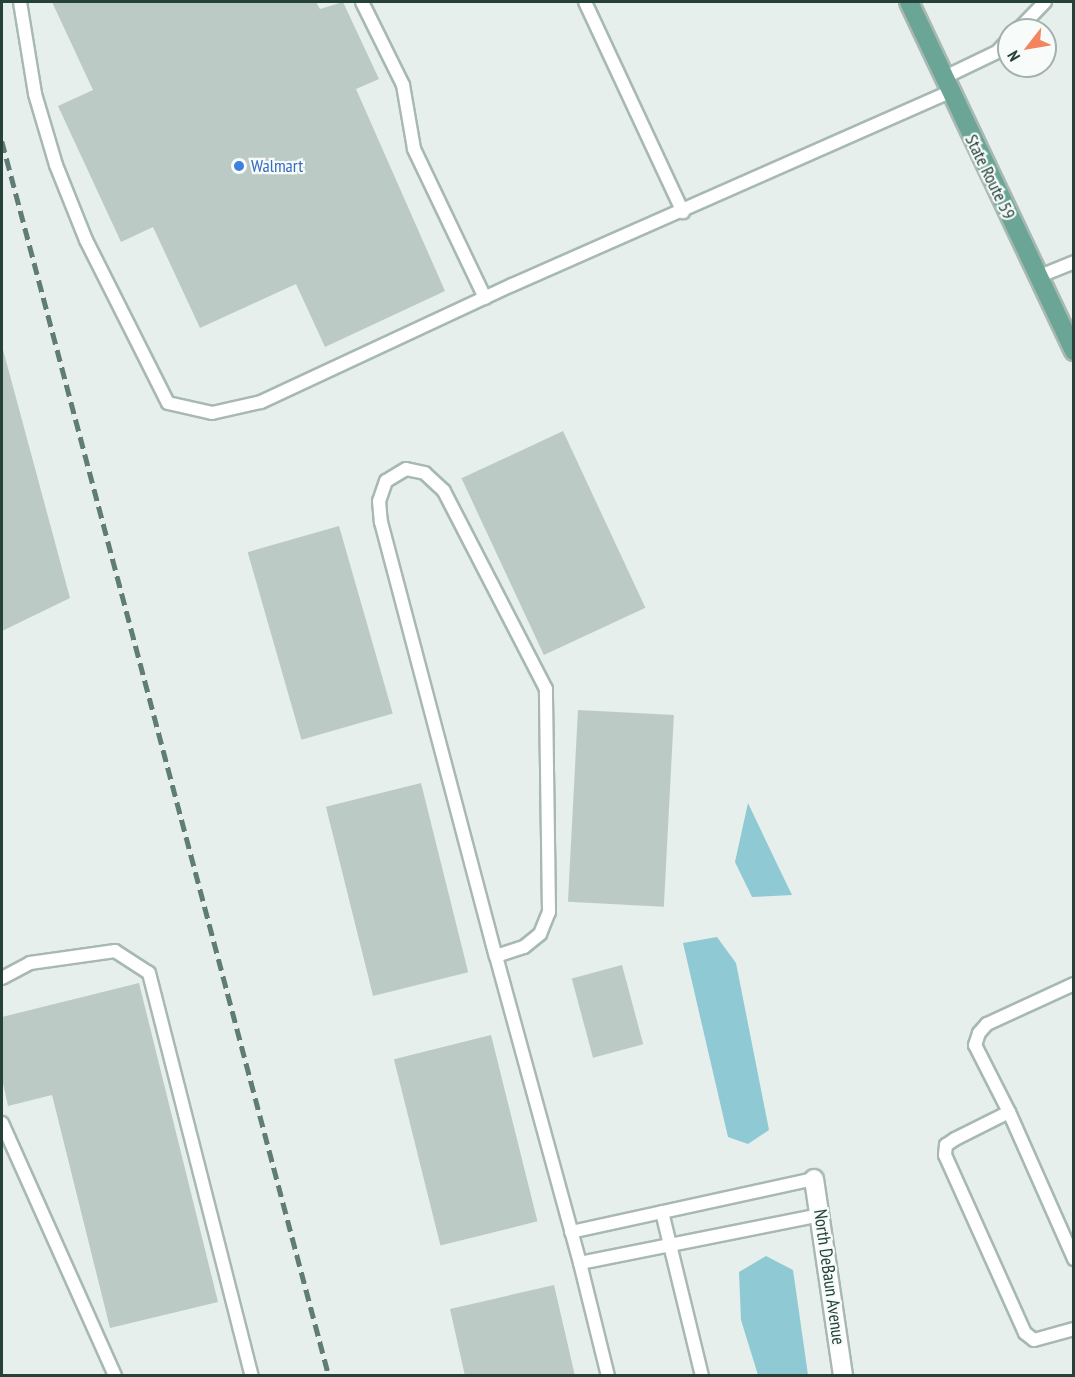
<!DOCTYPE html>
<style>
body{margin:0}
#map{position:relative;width:1075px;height:1377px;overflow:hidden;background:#e6efeb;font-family:"PT Sans Narrow",sans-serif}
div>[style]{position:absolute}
.water>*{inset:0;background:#8ec9d4}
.building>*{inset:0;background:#bbcac4;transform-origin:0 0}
.roads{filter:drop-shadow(2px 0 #a8b8b2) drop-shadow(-2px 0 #a8b8b2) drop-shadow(0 2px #a8b8b2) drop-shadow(0 -2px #a8b8b2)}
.service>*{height:12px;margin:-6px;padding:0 6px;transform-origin:6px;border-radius:6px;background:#fff}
.minor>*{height:18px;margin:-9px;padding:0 9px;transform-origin:9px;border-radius:9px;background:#fff}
.primary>*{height:18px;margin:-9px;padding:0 9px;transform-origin:9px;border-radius:9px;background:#6aa596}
.rail>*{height:4.5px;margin-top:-2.25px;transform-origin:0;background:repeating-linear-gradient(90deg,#5f7d75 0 12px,transparent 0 18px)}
.dots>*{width:16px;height:16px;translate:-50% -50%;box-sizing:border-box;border:3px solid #f7fbf9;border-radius:50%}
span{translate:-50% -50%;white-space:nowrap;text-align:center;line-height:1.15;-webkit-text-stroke:4.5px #f7fbf9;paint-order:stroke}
.shop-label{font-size:18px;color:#366cbe}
.left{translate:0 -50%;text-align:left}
.street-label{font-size:18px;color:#24423a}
.frame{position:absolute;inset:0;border:3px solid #24423a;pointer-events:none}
.north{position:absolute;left:997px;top:18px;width:60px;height:60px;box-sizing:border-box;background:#f7fbf9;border:2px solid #a3b1ad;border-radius:50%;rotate:239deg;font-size:16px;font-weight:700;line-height:24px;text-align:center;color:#24423a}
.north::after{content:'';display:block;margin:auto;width:21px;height:27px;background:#f4845f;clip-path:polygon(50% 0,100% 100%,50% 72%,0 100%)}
</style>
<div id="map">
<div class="water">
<div style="clip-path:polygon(748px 803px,777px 864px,792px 895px,752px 897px,735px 862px)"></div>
<div style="clip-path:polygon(717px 937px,736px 963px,769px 1130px,748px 1144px,728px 1137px,683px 943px)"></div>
<div style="clip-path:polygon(766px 1256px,793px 1270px,808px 1375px,758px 1375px,741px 1320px,739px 1272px)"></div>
</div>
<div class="building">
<div style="clip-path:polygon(52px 2px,316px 2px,320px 9px,343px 2px,379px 79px,356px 89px,445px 291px,325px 347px,296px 284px,200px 328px,153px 227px,121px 242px,58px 106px,93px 90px)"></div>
<div style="clip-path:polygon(2px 346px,70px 598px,2px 631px)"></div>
<div style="left:563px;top:431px;width:195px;height:112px;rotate:65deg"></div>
<div style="left:339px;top:526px;width:195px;height:95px;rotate:74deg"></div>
<div style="left:578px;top:710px;width:96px;height:192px;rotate:3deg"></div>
<div style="left:421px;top:783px;width:195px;height:98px;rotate:76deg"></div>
<div style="left:622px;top:965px;width:82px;height:52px;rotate:75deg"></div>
<div style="clip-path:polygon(139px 983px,218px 1302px,110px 1328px,52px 1095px,8px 1106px,2px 1079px,2px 1017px)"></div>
<div style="left:491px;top:1035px;width:192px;height:100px;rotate:76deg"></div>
<div style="clip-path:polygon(554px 1285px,575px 1376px,465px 1376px,450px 1309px)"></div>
</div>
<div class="roads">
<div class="service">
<div style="left:20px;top:2px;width:93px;rotate:80.7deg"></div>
<div style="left:35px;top:94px;width:74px;rotate:73.5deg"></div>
<div style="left:56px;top:165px;width:81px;rotate:68.2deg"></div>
<div style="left:86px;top:240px;width:182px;rotate:63.3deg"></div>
<div style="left:168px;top:403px;width:45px;rotate:12.8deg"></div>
<div style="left:212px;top:413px;width:50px;rotate:-12.7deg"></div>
<div style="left:261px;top:402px;width:277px;rotate:-25deg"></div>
<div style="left:512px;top:285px;width:479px;rotate:-23.8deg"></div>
<div style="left:362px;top:2px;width:93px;rotate:63.7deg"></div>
<div style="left:403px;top:85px;width:65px;rotate:80.2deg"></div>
<div style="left:414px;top:149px;width:165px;rotate:64.5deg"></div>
<div style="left:585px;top:2px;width:232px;rotate:65deg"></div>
<div style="left:1018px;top:30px;width:39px;rotate:-46deg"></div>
<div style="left:943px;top:78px;width:60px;rotate:-25.7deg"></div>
<div style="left:997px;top:52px;width:18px;rotate:-47deg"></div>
<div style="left:1040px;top:276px;width:37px;rotate:-22deg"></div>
<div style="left:496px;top:956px;width:29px;rotate:-18deg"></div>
<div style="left:524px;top:947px;width:21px;rotate:-39deg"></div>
<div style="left:540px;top:934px;width:24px;rotate:-68deg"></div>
<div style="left:549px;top:912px;width:223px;rotate:-90.8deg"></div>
<div style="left:546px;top:689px;width:223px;rotate:-117.3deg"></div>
<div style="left:444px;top:491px;width:26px;rotate:-137deg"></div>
<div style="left:425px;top:473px;width:19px;rotate:-168deg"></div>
<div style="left:406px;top:469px;width:23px;rotate:149deg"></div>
<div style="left:386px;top:481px;width:21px;rotate:109deg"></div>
<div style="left:379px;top:501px;width:21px;rotate:85deg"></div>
<div style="left:381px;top:522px;width:449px;rotate:75.2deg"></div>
<div style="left:496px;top:956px;width:318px;rotate:74.7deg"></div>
<div style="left:580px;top:1263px;width:116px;rotate:76.1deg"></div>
<div style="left:2px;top:978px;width:32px;rotate:-28deg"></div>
<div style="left:30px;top:963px;width:86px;rotate:-8deg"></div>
<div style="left:115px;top:951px;width:40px;rotate:32.9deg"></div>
<div style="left:149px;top:973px;width:416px;rotate:75.7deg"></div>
<div style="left:1074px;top:984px;width:96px;rotate:155.3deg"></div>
<div style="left:987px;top:1024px;width:12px;rotate:132deg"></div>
<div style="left:979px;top:1033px;width:13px;rotate:108deg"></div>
<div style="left:975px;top:1045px;width:75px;rotate:63.1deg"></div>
<div style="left:1009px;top:1112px;width:60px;rotate:153.4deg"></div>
<div style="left:955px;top:1139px;width:11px;rotate:146deg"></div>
<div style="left:946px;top:1145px;width:10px;rotate:96deg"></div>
<div style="left:945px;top:1155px;width:195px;rotate:65.8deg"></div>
<div style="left:1025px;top:1333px;width:11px;rotate:38deg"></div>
<div style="left:1034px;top:1340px;width:41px;rotate:-15.4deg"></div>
<div style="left:1009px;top:1112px;width:161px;rotate:66.1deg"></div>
<div style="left:2px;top:1123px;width:277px;rotate:65.9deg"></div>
<div style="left:662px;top:1212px;width:169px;rotate:76.3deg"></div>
<div style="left:571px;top:1232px;width:249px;rotate:-12.3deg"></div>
<div style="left:580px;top:1263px;width:245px;rotate:-11.3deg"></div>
</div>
<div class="minor">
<div style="left:814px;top:1179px;width:199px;rotate:81.6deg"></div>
</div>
<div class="primary">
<div style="left:909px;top:2px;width:386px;rotate:64.7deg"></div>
</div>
</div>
<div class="rail">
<div style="left:2px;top:141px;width:1278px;rotate:75.17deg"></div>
</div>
<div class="dots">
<div style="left:239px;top:166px;background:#3f7fe0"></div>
</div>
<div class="shop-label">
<span class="left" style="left:251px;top:166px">Walmart</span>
</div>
<div class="street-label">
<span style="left:990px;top:177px;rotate:64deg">State Route 59</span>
<span style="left:829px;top:1277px;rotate:82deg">North DeBaun Avenue</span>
</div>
<div class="frame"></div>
<div class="north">N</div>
</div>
